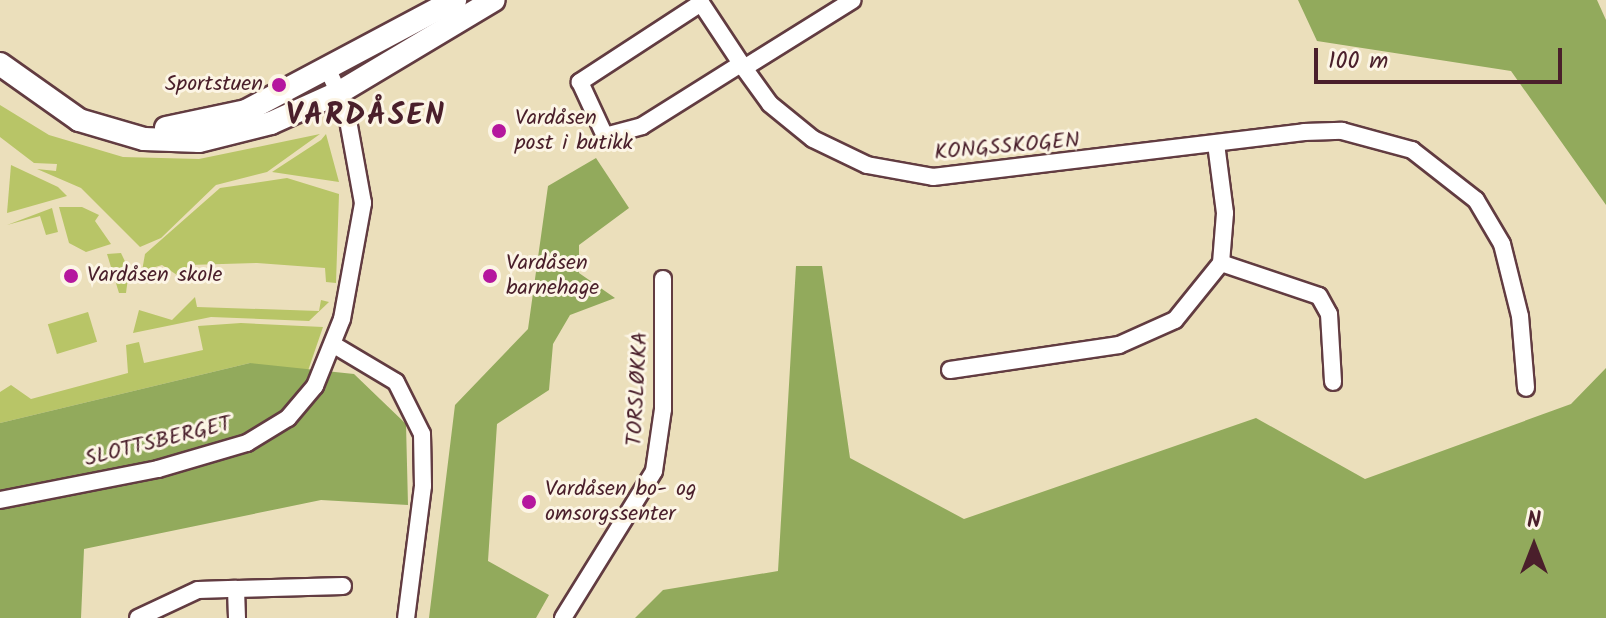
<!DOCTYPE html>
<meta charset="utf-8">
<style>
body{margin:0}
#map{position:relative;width:1606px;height:618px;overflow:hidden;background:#ebdfbb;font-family:Kalam,sans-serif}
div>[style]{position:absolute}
.green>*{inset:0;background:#b8c567;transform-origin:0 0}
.forest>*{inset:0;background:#92aa5c}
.roads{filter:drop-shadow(2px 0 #623c41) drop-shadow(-2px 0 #623c41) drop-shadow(0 2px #623c41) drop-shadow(0 -2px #623c41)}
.street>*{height:16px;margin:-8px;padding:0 8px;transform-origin:8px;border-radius:8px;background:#fff}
.secondary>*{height:22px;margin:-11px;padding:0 11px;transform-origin:11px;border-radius:11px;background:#fff}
.dots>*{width:22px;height:22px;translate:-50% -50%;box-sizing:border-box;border:4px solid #fcf5e5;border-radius:50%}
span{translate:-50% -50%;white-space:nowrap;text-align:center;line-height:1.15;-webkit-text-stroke:6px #fcf5e5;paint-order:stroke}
.poi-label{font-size:22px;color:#4a1f2b}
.right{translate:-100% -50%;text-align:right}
.left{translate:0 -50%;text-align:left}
.street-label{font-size:22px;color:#4a1f2b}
.district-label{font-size:30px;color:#4a1f2b;font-weight:700;letter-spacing:2px}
.north{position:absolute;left:1494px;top:506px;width:80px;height:80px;-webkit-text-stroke:6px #fcf5e5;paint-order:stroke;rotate:0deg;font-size:22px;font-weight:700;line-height:32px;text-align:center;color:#4a1f2b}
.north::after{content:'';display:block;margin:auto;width:28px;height:36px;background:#4a1f2b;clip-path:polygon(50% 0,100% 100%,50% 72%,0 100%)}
.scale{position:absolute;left:1314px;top:48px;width:248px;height:36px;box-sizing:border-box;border:4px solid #4a1f2b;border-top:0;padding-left:10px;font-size:24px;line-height:28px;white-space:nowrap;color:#4a1f2b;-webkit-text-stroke:6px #fcf5e5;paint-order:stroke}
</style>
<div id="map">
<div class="green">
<div style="clip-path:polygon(0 105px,49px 135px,123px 157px,199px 159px,320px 134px,267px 172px,216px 185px,161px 238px,140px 247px,81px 188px,37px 169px,56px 171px,57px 164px,34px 163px,0 137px)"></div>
<div style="clip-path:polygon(326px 134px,339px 182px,272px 172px,321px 140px)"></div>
<div style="clip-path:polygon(11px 165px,58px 187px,67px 196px,7px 213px)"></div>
<div style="clip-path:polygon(287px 178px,339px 194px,336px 283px,326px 282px,325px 268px,257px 263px,189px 265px,186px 281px,162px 265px,142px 271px,145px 254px,220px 188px)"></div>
<div style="clip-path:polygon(82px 207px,99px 215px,95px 221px,111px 244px,86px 252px,69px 243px,59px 207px)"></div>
<div style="clip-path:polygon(52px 208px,58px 232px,46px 235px,40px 216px,7px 225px)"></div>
<div style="clip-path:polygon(121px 253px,129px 270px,126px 293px,119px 293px,107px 254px)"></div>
<div style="clip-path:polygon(195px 297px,197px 307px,319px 311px,321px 300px,329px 302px,309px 321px,211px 317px,133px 333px,139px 310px,172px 320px)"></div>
<div style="left:88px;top:312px;width:31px;height:42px;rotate:73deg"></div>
<div style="clip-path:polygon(241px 323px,323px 327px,300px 394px,250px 363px,0 423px,0 392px,11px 385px,31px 399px,128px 373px,126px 345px,139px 342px,144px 363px,203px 350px,198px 326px)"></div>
</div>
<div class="forest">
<div style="clip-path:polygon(1298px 0,1597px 0,1606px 20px,1606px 205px,1511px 71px,1317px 41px)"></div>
<div style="clip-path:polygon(596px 158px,629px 208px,579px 245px,579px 273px,615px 298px,570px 315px,553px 344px,549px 390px,497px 424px,488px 561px,549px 595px,536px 618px,429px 618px,455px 405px,528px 329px,548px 186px)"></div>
<div style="clip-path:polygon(796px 266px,822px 266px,850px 458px,964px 519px,1256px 418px,1365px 479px,1571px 404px,1606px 368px,1606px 618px,635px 618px,663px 590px,778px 571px)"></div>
<div style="clip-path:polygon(250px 363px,354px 374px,406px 424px,408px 505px,321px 500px,84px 549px,81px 618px,0 618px,0 423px)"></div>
</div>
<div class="roads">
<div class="street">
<div style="left:699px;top:0;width:82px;rotate:56.5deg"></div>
<div style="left:744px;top:68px;width:128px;rotate:-32deg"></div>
<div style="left:701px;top:3px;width:145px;rotate:146.9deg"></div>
<div style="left:580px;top:82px;width:60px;rotate:65.2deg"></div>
<div style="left:605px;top:136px;width:38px;rotate:-15deg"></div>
<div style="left:642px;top:126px;width:117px;rotate:-32.1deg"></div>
<div style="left:744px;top:68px;width:44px;rotate:54.2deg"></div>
<div style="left:770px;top:104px;width:55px;rotate:39.1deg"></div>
<div style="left:813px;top:139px;width:60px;rotate:25.7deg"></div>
<div style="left:867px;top:165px;width:67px;rotate:10.3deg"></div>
<div style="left:933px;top:177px;width:374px;rotate:-6.9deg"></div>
<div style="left:1304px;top:132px;width:38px;rotate:-2deg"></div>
<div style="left:1342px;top:131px;width:73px;rotate:15.2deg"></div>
<div style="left:1412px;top:150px;width:81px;rotate:38deg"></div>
<div style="left:1476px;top:200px;width:51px;rotate:59.4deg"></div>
<div style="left:1502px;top:244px;width:74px;rotate:76deg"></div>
<div style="left:1520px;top:316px;width:72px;rotate:85.2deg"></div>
<div style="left:1221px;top:263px;width:103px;rotate:18.6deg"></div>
<div style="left:1319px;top:296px;width:21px;rotate:61deg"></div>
<div style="left:1329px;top:314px;width:68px;rotate:86.6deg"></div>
<div style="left:334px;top:345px;width:72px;rotate:30.8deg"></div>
<div style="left:396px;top:382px;width:58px;rotate:63.4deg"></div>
<div style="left:422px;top:434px;width:52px;rotate:88.9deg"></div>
<div style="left:423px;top:486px;width:133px;rotate:97.3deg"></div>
<div style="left:950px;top:370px;width:171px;rotate:-8.4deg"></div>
<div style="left:1119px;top:345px;width:61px;rotate:-24.1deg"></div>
<div style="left:1175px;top:320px;width:73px;rotate:-51.1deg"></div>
<div style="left:1221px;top:263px;width:50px;rotate:-85.4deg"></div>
<div style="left:1225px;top:213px;width:70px;rotate:-97.4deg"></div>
<div style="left:0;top:500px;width:161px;rotate:-11.1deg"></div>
<div style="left:158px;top:469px;width:93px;rotate:-16.3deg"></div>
<div style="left:247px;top:443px;width:48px;rotate:-31.4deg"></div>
<div style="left:288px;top:418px;width:42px;rotate:-49.8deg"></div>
<div style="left:315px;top:386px;width:72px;rotate:-68.1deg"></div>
<div style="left:342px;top:319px;width:118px;rotate:-79.7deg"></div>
<div style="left:363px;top:203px;width:96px;rotate:-100.3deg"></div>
<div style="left:346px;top:109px;width:41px;rotate:-114.7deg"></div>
<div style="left:138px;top:618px;width:66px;rotate:-25deg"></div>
<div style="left:198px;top:590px;width:38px;rotate:-2deg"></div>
<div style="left:237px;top:618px;width:29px;rotate:-92deg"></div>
<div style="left:236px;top:589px;width:107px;rotate:-1.6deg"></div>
<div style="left:563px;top:618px;width:173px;rotate:-58.2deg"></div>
<div style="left:654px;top:471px;width:63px;rotate:-81.7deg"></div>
<div style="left:663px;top:409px;width:130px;rotate:-90deg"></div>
</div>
<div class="secondary">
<div style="left:0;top:64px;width:97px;rotate:35.3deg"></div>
<div style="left:79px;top:120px;width:68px;rotate:16.3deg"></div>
<div style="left:144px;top:139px;width:55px;rotate:2.1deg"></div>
<div style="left:199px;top:141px;width:74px;rotate:-14deg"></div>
<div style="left:271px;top:123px;width:76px;rotate:-24.2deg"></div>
<div style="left:340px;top:92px;width:179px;rotate:-30.9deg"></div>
<div style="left:166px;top:128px;width:82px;rotate:-12deg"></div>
<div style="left:246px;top:111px;width:237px;rotate:-28deg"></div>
</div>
</div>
<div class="dots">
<div style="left:279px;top:85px;background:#b5179e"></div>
<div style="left:499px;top:131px;background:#b5179e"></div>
<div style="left:71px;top:276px;background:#b5179e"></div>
<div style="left:490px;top:276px;background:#b5179e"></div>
<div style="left:529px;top:502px;background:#b5179e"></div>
</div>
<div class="poi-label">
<span class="right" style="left:263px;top:85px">Sportstuen</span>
<span class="left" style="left:515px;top:131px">Vardåsen<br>post i butikk</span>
<span class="left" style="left:506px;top:276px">Vardåsen<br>barnehage</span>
<span class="left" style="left:87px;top:276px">Vardåsen skole</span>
<span class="left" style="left:545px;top:502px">Vardåsen bo- og<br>omsorgssenter</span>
</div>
<div class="street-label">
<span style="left:1007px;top:147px;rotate:-5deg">KONGSSKOGEN</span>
<span style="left:638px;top:389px;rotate:-87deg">TORSLØKKA</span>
<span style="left:158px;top:442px;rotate:-14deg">SLOTTSBERGET</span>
</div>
<div class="district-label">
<span style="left:366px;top:116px">VARDÅSEN</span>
</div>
<div class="north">N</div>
<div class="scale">100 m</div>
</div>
